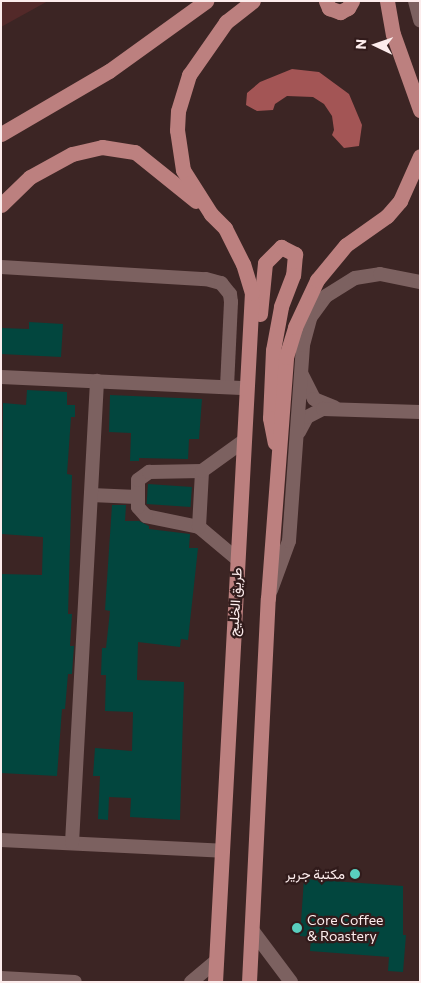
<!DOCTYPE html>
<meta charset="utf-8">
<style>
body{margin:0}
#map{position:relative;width:421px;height:983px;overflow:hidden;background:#3c2524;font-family:Commissioner,Vazirmatn,sans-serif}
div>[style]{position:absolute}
.green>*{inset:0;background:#532929}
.water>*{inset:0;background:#a35555}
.building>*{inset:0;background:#02463e;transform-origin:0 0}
.minor>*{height:14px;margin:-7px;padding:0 7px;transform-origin:7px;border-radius:7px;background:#7c6160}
.major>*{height:15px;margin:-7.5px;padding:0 7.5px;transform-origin:7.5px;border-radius:7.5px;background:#bc807f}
.dots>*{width:14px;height:14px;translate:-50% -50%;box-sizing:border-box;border:2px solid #311b1b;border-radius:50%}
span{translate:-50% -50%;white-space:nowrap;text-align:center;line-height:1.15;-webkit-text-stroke:4.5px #311b1b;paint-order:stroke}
.street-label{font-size:14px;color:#fcecec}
.poi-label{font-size:14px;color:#fcecec}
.right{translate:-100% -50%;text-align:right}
.left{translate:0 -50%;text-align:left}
.frame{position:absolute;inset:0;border:2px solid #fcecec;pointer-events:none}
.north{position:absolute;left:351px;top:20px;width:50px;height:50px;-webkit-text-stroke:4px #311b1b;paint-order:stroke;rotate:273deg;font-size:14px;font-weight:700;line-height:20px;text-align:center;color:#fcecec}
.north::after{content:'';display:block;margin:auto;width:18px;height:22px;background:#fcecec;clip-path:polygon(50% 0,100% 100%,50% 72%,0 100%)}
</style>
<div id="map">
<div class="green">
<div style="clip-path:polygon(1px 1px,48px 1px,1px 27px)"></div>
</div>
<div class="water">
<div style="clip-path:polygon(292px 69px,319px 72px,349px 94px,362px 125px,359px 146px,344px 148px,332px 135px,334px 130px,332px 116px,324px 104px,313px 97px,287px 96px,275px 104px,273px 110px,257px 111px,246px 105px,247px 93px,260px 82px)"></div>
</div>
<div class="building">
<div style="clip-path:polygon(29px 322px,63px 324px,61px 357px,1px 354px,1px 328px,29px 329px)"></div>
<div style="clip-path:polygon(27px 390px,67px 392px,67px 405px,75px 405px,75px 417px,71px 417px,67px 474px,72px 475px,68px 614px,72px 614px,70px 646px,74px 646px,73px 659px,72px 674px,68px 674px,65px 709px,62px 709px,57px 776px,1px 773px,1px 574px,42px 575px,43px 537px,2px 534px,3px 403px,26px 405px)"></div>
<div style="clip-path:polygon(110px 395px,202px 399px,199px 439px,189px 439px,188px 459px,139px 458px,139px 461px,130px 461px,131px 433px,109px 432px)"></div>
<div style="left:148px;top:484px;width:44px;height:20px;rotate:4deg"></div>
<div style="clip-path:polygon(112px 505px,126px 505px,125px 521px,139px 521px,149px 526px,149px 529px,190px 534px,189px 548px,198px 548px,188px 640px,181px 639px,180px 647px,138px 642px,137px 680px,184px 682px,180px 820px,130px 817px,131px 798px,109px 797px,108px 820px,98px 819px,100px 776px,93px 776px,95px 748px,132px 751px,133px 712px,105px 711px,106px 675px,101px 675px,102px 648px,106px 648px,110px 611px,105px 610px)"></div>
<div style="clip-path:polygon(304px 879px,403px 886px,403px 935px,406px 935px,403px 972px,388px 971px,389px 957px,310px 951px,311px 937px,300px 936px)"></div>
</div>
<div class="minor">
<div style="left:415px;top:1px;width:20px;rotate:75deg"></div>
<div style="left:1px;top:267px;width:205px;rotate:3.4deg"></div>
<div style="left:206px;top:279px;width:16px;rotate:15deg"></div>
<div style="left:221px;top:283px;width:14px;rotate:51deg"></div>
<div style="left:230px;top:294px;width:8px;rotate:83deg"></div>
<div style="left:231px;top:302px;width:85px;rotate:92.7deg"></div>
<div style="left:302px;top:375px;width:27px;rotate:63deg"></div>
<div style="left:314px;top:399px;width:22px;rotate:22deg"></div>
<div style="left:1px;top:377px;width:246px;rotate:2.6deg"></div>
<div style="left:299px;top:432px;width:17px;rotate:-62deg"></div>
<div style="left:307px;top:417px;width:18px;rotate:-27deg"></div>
<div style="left:323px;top:409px;width:97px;rotate:1.8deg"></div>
<div style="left:91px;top:495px;width:46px;rotate:2.5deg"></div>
<div style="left:199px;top:527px;width:54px;rotate:-168.3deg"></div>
<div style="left:146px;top:516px;width:12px;rotate:-132deg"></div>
<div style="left:138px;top:507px;width:27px;rotate:-90deg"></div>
<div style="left:138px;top:480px;width:14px;rotate:-36deg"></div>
<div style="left:149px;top:472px;width:53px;rotate:-1.1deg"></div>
<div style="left:237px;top:559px;width:50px;rotate:-139.9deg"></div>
<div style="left:199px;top:527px;width:56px;rotate:-86.9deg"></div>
<div style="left:202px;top:471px;width:53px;rotate:-35.8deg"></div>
<div style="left:271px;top:590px;width:52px;rotate:-69.8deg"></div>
<div style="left:289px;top:541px;width:196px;rotate:-85.9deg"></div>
<div style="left:303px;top:345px;width:28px;rotate:-75deg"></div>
<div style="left:310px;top:318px;width:27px;rotate:-54deg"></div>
<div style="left:326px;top:296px;width:34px;rotate:-32deg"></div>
<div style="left:355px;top:278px;width:25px;rotate:-9deg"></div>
<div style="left:380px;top:274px;width:41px;rotate:11.3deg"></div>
<div style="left:1px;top:840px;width:222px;rotate:2.8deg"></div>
<div style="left:72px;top:843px;width:463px;rotate:-86.9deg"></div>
<div style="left:252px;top:930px;width:65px;rotate:53.1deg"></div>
<div style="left:1px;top:978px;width:74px;rotate:3.1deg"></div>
<div style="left:191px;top:982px;width:33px;rotate:-40deg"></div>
</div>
<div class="major">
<div style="left:326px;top:1px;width:8px;rotate:67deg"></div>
<div style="left:329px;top:8px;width:12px;rotate:20deg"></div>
<div style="left:340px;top:12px;width:9px;rotate:-27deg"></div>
<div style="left:348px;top:8px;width:8px;rotate:-60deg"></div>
<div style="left:387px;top:1px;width:34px;rotate:80deg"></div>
<div style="left:393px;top:34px;width:81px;rotate:70.4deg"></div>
<div style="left:1px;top:134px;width:125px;rotate:-30.3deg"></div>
<div style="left:109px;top:71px;width:120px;rotate:-35.8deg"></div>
<div style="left:1px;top:205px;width:40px;rotate:-44deg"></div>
<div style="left:30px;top:177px;width:48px;rotate:-28.7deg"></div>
<div style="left:72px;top:154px;width:31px;rotate:-13deg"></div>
<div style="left:102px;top:147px;width:33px;rotate:9deg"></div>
<div style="left:135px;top:152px;width:78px;rotate:38.8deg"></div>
<div style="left:260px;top:314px;width:51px;rotate:-84.4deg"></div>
<div style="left:265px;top:263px;width:23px;rotate:-45deg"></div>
<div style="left:281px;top:247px;width:16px;rotate:27deg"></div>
<div style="left:295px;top:254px;width:21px;rotate:95deg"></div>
<div style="left:293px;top:275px;width:34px;rotate:111deg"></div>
<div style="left:281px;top:307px;width:44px;rotate:100.5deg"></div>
<div style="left:273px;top:350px;width:68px;rotate:92.5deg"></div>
<div style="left:270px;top:418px;width:25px;rotate:79deg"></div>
<div style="left:215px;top:982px;width:690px;rotate:-86.93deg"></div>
<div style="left:252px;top:293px;width:30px;rotate:-107deg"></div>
<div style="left:243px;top:264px;width:40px;rotate:-116.6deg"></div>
<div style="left:225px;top:228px;width:20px;rotate:-135deg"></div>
<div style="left:211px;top:214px;width:52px;rotate:-122.5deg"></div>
<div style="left:183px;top:170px;width:40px;rotate:-98.5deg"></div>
<div style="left:177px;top:130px;width:19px;rotate:-87deg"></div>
<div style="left:178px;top:111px;width:38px;rotate:-73deg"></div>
<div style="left:189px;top:75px;width:65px;rotate:-55.1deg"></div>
<div style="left:226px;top:22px;width:34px;rotate:-38deg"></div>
<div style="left:249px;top:982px;width:384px;rotate:-87.2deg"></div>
<div style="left:268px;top:598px;width:242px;rotate:-85.7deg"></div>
<div style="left:286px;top:357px;width:31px;rotate:-73deg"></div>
<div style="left:295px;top:327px;width:52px;rotate:-64.9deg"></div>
<div style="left:317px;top:280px;width:45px;rotate:-50.4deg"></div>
<div style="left:346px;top:245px;width:50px;rotate:-35.3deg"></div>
<div style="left:387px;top:216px;width:20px;rotate:-49deg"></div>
<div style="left:400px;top:201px;width:49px;rotate:-66deg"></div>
</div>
<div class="dots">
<div style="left:355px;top:874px;background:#59cebe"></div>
<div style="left:297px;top:928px;background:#59cebe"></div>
</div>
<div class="street-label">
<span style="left:235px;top:602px;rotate:-87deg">طريق الخليج</span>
</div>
<div class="poi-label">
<span class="right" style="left:345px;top:874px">مكتبة جرير</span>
<span class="left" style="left:307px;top:928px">Core Coffee<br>&amp; Roastery</span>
</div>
<div class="frame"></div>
<div class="north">N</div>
</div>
